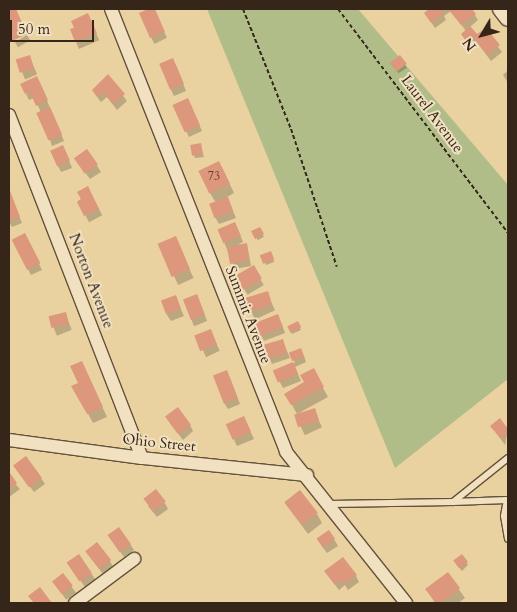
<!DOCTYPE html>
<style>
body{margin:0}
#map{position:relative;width:517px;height:612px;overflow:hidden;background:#ead1a0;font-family:Cardo,serif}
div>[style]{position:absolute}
.green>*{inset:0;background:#b0bd89}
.shadow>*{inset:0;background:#0003;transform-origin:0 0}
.building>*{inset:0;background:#dc977c;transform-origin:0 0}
.path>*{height:2px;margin-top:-1px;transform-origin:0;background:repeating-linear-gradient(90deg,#362619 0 4px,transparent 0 6.5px)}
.roads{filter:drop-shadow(1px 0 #63513b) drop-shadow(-1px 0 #63513b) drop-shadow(0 1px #63513b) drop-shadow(0 -1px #63513b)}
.service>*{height:6px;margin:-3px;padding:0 3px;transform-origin:3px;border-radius:3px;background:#f1e1c1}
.minor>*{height:12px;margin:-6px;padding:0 6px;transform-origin:6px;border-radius:6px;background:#f1e1c1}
.tertiary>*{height:16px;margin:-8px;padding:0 8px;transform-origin:8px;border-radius:8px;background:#f1e1c1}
span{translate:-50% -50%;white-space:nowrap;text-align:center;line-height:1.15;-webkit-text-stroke:4px #f1e1c1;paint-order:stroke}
.number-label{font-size:12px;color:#604232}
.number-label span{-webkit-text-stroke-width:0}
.street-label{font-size:15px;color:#362619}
.frame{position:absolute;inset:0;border:10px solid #362619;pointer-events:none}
.north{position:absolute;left:457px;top:10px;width:50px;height:50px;-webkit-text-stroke:4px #f1e1c1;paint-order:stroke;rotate:233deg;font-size:14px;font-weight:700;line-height:20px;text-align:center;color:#362619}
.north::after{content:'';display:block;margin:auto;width:18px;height:22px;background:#362619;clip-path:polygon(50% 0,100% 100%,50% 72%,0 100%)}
.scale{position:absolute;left:10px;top:20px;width:84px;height:22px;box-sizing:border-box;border:2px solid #362619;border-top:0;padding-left:6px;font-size:15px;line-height:18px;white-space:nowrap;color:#362619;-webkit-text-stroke:4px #f1e1c1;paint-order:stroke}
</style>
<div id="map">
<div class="green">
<div style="clip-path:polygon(207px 9px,358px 9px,508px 185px,508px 379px,395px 468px)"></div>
</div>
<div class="shadow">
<div style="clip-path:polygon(9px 9px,15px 9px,17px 13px,12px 39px,9px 31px)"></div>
<div style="left:153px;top:9px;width:32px;height:14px;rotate:64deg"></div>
<div style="clip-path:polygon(431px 9px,471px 9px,478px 20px,470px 27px,477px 36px,485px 30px,502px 52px,491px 61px,476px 41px,470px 46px,466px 40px,466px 31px,451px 11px,444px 16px,446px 20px,435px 28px,425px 13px)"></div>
<div style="left:91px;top:21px;width:21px;height:22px;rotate:67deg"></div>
<div style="left:27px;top:35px;width:6px;height:14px;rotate:59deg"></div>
<div style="left:29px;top:56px;width:20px;height:13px;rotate:66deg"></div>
<div style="left:400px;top:57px;width:13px;height:10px;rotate:58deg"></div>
<div style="clip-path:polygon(176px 65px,186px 91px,174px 96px,171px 90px)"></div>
<div style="clip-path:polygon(508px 70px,508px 83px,503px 75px)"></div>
<div style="clip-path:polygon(108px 76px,127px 101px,117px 110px,107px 97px,101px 102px,97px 97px)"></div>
<div style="clip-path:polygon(40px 84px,64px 141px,52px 146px,41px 112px,34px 98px,29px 100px,26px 94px)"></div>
<div style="clip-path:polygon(191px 106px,202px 131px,189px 137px,186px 131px)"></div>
<div style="clip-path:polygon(191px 146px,201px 147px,204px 157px,195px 158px)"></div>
<div style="clip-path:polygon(87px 150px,101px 172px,90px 179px,79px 164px)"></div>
<div style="clip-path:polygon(51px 152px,66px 153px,72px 168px,61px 172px)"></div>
<div style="clip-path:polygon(224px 172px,234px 193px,227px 197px,236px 218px,219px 224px,215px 217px,216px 203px,210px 193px)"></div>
<div style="clip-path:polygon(9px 192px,22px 223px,12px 227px,9px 222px)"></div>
<div style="left:91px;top:194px;width:24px;height:15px;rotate:62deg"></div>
<div style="clip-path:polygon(235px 223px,243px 242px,236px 246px,247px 244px,251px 266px,235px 269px,224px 242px)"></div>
<div style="left:259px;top:228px;width:10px;height:7px;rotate:61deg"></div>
<div style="left:175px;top:238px;width:44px;height:17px;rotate:65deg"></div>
<div style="clip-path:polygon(13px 240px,28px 241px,42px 270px,31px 275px)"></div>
<div style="clip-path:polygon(272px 255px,274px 262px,266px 265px,262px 256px)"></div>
<div style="left:253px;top:267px;width:21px;height:19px;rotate:59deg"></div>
<div style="left:267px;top:293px;width:19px;height:22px;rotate:65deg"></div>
<div style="left:197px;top:296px;width:27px;height:14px;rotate:68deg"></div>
<div style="clip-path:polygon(175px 297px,184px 316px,171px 321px,167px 315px)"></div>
<div style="left:65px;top:313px;width:18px;height:16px;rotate:68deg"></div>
<div style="clip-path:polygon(281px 322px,285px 333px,264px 341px,261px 335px)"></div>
<div style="clip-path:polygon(297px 323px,301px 330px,292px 334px,288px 326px)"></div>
<div style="left:210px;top:330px;width:23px;height:15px;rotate:65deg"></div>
<div style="clip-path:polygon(282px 340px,290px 358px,272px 364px,269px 357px)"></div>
<div style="clip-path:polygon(290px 353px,304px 356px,306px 362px,295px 367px,301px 381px,283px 388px,274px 371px,295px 363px)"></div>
<div style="clip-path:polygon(313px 370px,328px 397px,297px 414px,286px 394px,306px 383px)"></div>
<div style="clip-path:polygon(86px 372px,107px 417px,93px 423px,73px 386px,80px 383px)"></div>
<div style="clip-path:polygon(230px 378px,240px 404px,228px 409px,224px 403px)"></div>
<div style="left:314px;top:410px;width:19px;height:19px;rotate:65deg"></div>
<div style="clip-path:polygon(500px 420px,508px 430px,505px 445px,492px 427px)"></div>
<div style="clip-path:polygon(170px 423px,190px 425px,193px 431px,183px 440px)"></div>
<div style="clip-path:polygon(247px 424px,254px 439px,237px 446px,227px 425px)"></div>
<div style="clip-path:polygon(19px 472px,41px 478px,45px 484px,34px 492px)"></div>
<div style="clip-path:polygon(9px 477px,20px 489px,9px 497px)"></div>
<div style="clip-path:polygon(165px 503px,168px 509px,157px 517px,148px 506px)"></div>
<div style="clip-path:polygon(285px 503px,317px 514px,322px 523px,308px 534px)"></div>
<div style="clip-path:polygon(329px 531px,338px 546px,327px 553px,321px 545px)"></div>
<div style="clip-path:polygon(113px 542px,130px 544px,134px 550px,124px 557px)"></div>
<div style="clip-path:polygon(462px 556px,468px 565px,462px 571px,456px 564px)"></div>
<div style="clip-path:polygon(90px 557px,110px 561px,113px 567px,103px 574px)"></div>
<div style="clip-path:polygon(72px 569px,91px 573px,95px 579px,85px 587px)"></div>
<div style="clip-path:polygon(448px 574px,465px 598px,458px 603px,435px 603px,427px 590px)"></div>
<div style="left:63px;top:575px;width:22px;height:12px;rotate:54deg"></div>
<div style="clip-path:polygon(356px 576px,359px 582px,348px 590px,345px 585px,339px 590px,329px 577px)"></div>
</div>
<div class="building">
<div style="clip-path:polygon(9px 9px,16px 9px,27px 34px,12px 41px)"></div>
<div style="clip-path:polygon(148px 9px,155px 9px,165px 32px,150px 38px,139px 13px)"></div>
<div style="clip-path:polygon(429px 9px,441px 9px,444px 13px,431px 23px,424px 13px)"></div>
<div style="clip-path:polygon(448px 9px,472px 9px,476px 14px,461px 25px)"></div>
<div style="clip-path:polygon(88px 13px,97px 33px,75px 42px,70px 29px,74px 28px,71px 21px)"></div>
<div style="clip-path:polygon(470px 26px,477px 34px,486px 28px,500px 45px,487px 55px,472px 36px,466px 41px,461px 34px)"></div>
<div style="left:30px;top:55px;width:14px;height:15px;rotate:73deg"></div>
<div style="left:400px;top:55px;width:11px;height:13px;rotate:52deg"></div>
<div style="left:173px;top:58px;width:28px;height:15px;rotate:67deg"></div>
<div style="clip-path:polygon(108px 74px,125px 94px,113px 104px,103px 92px,97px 97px,92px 90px)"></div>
<div style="clip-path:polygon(37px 76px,48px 100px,36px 106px,30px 92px,25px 94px,20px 84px)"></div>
<div style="left:188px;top:98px;width:30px;height:17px;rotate:66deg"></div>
<div style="left:50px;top:107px;width:30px;height:15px;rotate:66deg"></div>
<div style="left:201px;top:143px;width:11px;height:11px;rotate:80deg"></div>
<div style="left:63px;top:145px;width:17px;height:14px;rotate:66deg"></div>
<div style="left:87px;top:149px;width:19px;height:16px;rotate:55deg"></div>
<div style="left:219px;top:161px;width:25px;height:23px;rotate:64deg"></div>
<div style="clip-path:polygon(88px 186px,99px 209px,84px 216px,77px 202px,81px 199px,77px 192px)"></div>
<div style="clip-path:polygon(9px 188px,20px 217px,9px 221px)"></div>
<div style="left:228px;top:197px;width:15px;height:20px;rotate:70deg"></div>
<div style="left:235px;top:222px;width:15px;height:19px;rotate:67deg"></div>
<div style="clip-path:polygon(260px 227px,264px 234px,255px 239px,251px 231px)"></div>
<div style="left:25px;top:233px;width:34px;height:15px;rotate:63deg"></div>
<div style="left:176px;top:236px;width:36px;height:20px;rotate:67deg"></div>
<div style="clip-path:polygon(247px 243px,248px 260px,230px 264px,227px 247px)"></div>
<div style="left:271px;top:251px;width:9px;height:12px;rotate:69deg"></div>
<div style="left:254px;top:265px;width:16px;height:22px;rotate:60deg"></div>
<div style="left:268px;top:291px;width:14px;height:25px;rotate:73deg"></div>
<div style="left:197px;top:294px;width:22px;height:15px;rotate:69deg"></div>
<div style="left:176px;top:295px;width:15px;height:16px;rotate:70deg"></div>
<div style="left:66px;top:312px;width:12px;height:18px;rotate:76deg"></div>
<div style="left:278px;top:314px;width:14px;height:25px;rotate:69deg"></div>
<div style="left:298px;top:321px;width:7px;height:12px;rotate:63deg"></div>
<div style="left:211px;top:329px;width:17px;height:18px;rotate:69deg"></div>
<div style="left:283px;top:339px;width:14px;height:20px;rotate:73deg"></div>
<div style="left:301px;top:348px;width:9px;height:13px;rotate:69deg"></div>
<div style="clip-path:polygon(82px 361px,103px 407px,87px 414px,71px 386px,78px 383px,70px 366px)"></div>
<div style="left:293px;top:362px;width:13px;height:22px;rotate:67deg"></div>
<div style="clip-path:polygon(314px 368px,324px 387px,291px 405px,284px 394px,304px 382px,300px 375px)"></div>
<div style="left:227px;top:370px;width:30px;height:15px;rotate:69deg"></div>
<div style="left:178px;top:407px;width:22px;height:16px;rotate:54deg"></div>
<div style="left:315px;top:408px;width:13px;height:22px;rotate:72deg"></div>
<div style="left:244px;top:416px;width:17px;height:20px;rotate:66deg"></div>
<div style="clip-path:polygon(500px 418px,508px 429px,508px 433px,501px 439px,490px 426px)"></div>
<div style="left:26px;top:456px;width:27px;height:16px;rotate:54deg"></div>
<div style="clip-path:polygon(10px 473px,17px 483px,9px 489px,9px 474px)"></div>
<div style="left:156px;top:489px;width:16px;height:16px;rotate:52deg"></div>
<div style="left:300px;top:490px;width:29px;height:20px;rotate:52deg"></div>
<div style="left:119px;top:527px;width:21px;height:14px;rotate:55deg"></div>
<div style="left:329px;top:530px;width:11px;height:15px;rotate:56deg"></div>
<div style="left:97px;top:542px;width:23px;height:15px;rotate:52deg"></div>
<div style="left:79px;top:554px;width:23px;height:15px;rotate:56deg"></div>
<div style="left:462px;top:554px;width:10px;height:11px;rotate:53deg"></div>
<div style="clip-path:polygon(343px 557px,357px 575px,344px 584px,341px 580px,335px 585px,324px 571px)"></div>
<div style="clip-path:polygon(448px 572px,460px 588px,441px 603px,436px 603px,425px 589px)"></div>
<div style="left:63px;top:573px;width:16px;height:14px;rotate:52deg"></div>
<div style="clip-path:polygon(40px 587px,52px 603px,34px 603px,28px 596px)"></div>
</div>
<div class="path">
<div style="left:243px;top:9px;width:129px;rotate:68.2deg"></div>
<div style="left:291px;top:129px;width:145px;rotate:71.6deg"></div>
<div style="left:338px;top:9px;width:281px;rotate:52.8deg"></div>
</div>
<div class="roads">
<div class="service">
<div style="left:453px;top:502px;width:54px;rotate:-2.1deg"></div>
<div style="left:507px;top:500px;width:16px;rotate:101deg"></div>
<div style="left:504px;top:516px;width:23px;rotate:80deg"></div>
<div style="left:330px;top:504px;width:123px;rotate:-0.9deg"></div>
<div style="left:453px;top:502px;width:70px;rotate:-38.7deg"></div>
</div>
<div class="minor">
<div style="left:111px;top:9px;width:476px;rotate:68.4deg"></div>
<div style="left:286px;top:452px;width:193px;rotate:51.5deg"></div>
<div style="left:9px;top:115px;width:368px;rotate:68.8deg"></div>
<div style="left:9px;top:440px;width:134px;rotate:7.7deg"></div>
<div style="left:142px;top:458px;width:166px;rotate:5.9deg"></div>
<div style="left:75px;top:603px;width:74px;rotate:-36.7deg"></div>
</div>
<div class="tertiary">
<div style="left:501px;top:9px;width:11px;rotate:52deg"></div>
</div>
</div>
<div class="number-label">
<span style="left:214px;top:177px">73</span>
</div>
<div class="street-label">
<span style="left:432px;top:114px;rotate:53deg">Laurel Avenue</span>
<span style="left:91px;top:281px;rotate:69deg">Norton Avenue</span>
<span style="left:248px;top:315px;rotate:69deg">Summit Avenue</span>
<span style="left:159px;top:443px;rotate:6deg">Ohio Street</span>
</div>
<div class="frame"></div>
<div class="north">N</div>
<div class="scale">50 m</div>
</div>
